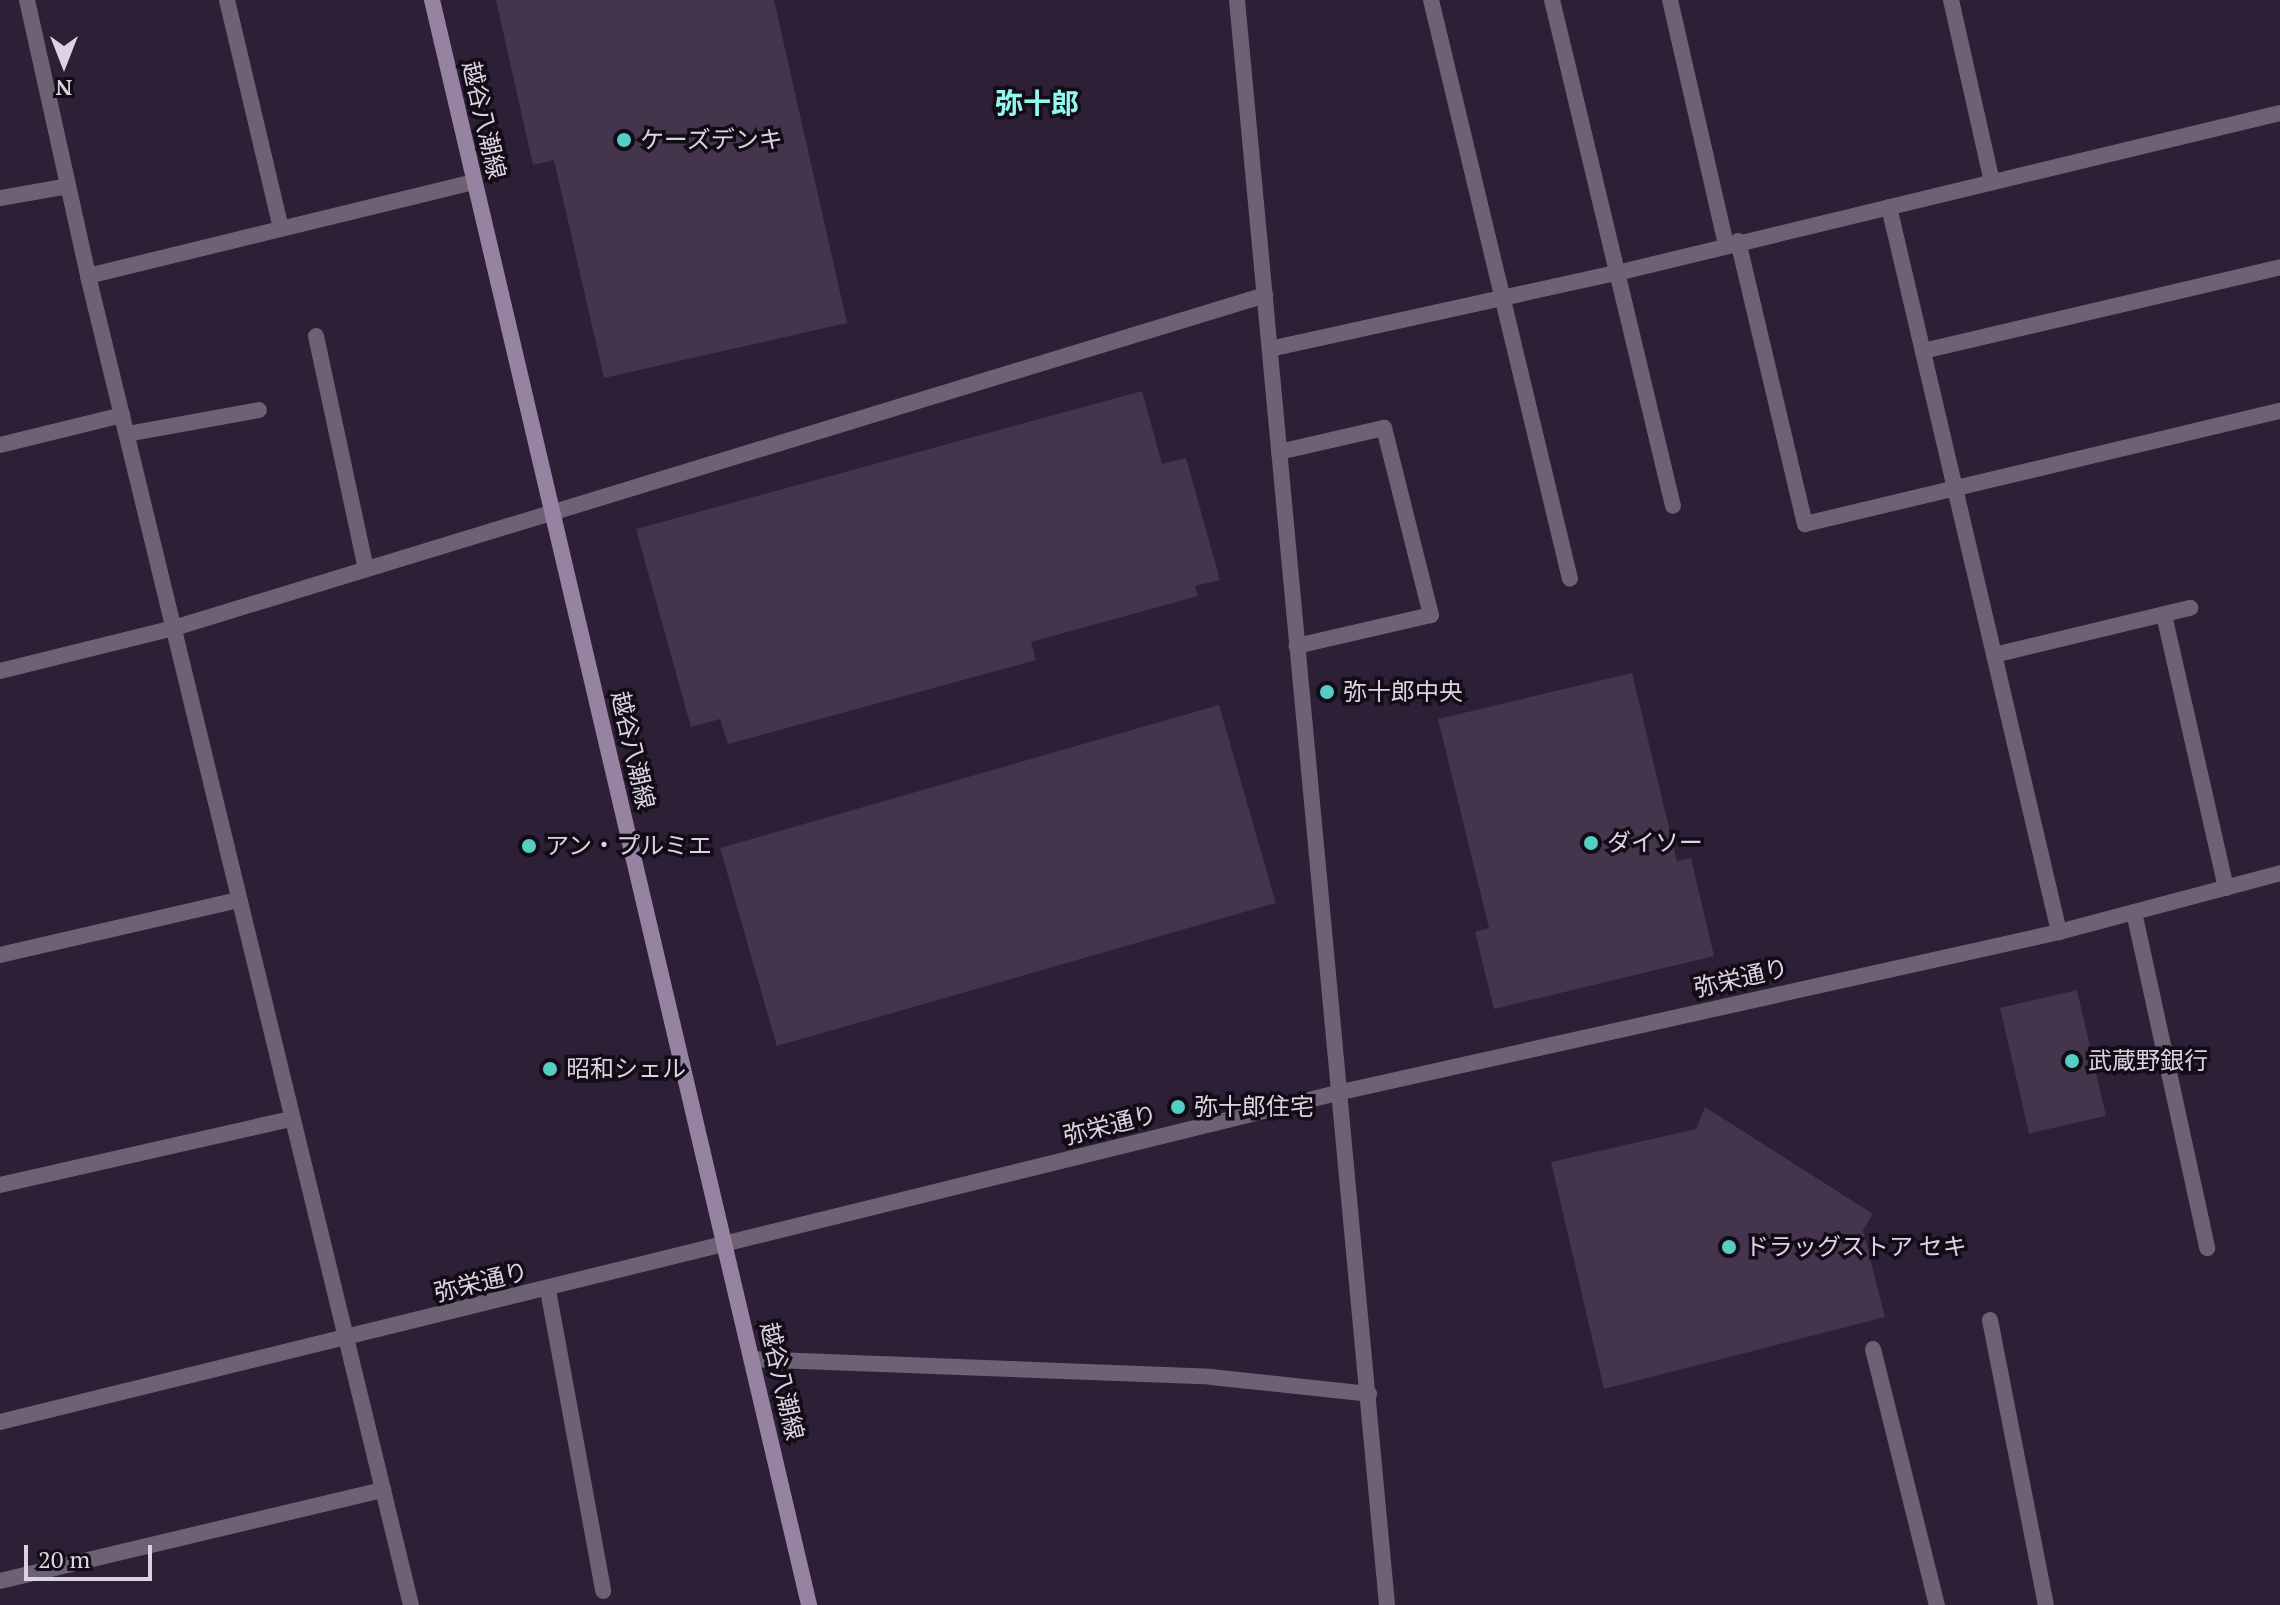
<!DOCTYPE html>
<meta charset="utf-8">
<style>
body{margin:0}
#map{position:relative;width:2280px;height:1605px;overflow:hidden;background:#2d1f35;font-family:"PT Serif","Noto Sans JP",serif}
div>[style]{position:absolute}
.building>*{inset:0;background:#44344c;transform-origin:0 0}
.service>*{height:16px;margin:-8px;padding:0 8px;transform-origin:8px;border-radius:8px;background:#6d6174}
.minor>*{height:16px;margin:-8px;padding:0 8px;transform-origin:8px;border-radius:8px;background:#6d6174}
.tertiary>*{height:16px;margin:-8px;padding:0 8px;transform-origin:8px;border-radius:8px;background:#6d6174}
.secondary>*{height:16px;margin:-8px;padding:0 8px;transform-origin:8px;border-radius:8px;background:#9683a1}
.dots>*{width:22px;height:22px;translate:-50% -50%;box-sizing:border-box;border:4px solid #120c16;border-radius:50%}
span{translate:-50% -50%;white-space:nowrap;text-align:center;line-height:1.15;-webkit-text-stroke:7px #120c16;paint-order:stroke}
.street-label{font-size:24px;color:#dcd3e2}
.poi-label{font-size:24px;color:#dcd3e2}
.left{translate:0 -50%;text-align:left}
.quarter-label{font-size:28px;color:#90faf0;font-weight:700}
.north{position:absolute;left:24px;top:24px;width:80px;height:80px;-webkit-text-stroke:6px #120c16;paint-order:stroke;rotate:180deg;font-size:22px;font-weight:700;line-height:32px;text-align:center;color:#dcd3e2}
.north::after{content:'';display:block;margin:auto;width:28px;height:36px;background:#dcd3e2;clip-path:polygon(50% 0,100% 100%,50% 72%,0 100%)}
.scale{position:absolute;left:24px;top:1545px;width:128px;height:36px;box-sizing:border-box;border:4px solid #dcd3e2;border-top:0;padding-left:10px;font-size:24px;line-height:28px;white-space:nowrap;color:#dcd3e2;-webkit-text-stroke:6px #120c16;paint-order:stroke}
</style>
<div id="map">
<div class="building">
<div style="clip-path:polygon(496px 0,774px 0,847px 323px,604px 378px,554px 160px,533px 165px)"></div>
<div style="clip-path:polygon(1142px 391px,1162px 464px,1186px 458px,1220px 580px,1195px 586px,1198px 596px,1031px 642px,1036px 660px,728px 744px,720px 719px,691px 727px,636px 529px)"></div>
<div style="clip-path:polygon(1632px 673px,1677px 861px,1691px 858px,1714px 956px,1494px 1009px,1475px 932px,1489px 928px,1438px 719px)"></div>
<div style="left:1219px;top:705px;width:206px;height:519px;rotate:74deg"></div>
<div style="left:2077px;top:990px;width:129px;height:79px;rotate:77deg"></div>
<div style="clip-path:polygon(1705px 1107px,1873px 1214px,1863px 1230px,1885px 1317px,1604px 1389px,1551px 1162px,1696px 1129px)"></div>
</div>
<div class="service">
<div style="left:227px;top:0;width:234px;rotate:76.7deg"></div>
<div style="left:1431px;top:0;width:595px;rotate:76.5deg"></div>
<div style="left:1552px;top:0;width:520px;rotate:76.55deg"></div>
<div style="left:1951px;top:0;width:187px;rotate:77.3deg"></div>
<div style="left:0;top:198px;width:69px;rotate:-10deg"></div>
<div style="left:88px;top:276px;width:397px;rotate:-13.7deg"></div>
<div style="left:316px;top:336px;width:238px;rotate:77.9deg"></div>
<div style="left:0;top:445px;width:126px;rotate:-13.8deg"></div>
<div style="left:1279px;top:452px;width:108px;rotate:-12.9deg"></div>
<div style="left:1384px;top:428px;width:193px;rotate:75.9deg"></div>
<div style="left:1431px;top:615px;width:138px;rotate:167deg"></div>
<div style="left:1994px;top:655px;width:202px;rotate:-13.5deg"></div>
<div style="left:548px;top:1290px;width:306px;rotate:79.6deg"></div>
<div style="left:1990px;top:1320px;width:290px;rotate:78.9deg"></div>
<div style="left:1873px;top:1349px;width:264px;rotate:76deg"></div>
<div style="left:0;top:1581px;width:394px;rotate:-13.4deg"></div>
</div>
<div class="minor">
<div style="left:27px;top:0;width:283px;rotate:77.5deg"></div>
<div style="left:88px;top:276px;width:1368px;rotate:76.34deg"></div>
<div style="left:1670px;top:0;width:250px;rotate:77.1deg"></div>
<div style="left:1889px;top:207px;width:745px;rotate:76.8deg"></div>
<div style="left:1738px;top:241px;width:291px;rotate:76.7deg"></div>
<div style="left:1805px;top:524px;width:488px;rotate:-13.4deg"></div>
<div style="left:1270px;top:349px;width:355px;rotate:-12.4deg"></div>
<div style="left:1617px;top:273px;width:682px;rotate:-13.57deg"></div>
<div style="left:1923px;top:351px;width:367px;rotate:-13.2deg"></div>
<div style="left:127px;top:434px;width:134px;rotate:-10.3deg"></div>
<div style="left:2164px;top:615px;width:280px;rotate:77.2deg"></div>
<div style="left:0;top:671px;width:179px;rotate:-13.9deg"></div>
<div style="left:174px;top:628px;width:1141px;rotate:-16.97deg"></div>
<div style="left:2134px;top:912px;width:344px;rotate:77.7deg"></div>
<div style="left:0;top:955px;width:245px;rotate:-13deg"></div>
<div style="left:0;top:1185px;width:298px;rotate:-12.8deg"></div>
<div style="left:752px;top:1359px;width:459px;rotate:2.2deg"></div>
<div style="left:1211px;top:1377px;width:159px;rotate:6.1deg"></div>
</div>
<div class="tertiary">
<div style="left:1237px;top:0;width:1612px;rotate:84.66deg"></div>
<div style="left:0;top:1422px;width:1377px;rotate:-13.82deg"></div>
<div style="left:1337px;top:1093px;width:740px;rotate:-12.57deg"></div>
<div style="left:2059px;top:932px;width:229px;rotate:-14.9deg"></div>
</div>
<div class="secondary">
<div style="left:432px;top:0;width:1649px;rotate:76.78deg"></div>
</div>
<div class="dots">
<div style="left:624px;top:140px;background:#56cec4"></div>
<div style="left:1327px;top:692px;background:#56cec4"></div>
<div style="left:1591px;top:843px;background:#56cec4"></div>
<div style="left:529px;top:846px;background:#56cec4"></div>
<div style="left:2072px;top:1061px;background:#56cec4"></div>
<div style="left:550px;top:1069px;background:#56cec4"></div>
<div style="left:1178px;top:1107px;background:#56cec4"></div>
<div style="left:1729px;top:1247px;background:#56cec4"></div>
</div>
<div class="street-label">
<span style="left:484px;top:120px;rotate:77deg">越谷八潮線</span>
<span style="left:633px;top:750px;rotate:77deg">越谷八潮線</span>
<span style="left:1741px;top:978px;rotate:-13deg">弥栄通り</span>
<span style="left:1110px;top:1125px;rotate:-14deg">弥栄通り</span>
<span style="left:481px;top:1282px;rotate:-14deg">弥栄通り</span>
<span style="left:782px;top:1381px;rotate:77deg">越谷八潮線</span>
</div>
<div class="poi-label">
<span class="left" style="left:640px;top:140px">ケーズデンキ</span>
<span class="left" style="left:1343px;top:692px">弥十郎中央</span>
<span class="left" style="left:1607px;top:843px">ダイソー</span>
<span class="left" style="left:545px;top:846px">アン・プルミエ</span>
<span class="left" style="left:2088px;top:1061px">武蔵野銀行</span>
<span class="left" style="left:566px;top:1069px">昭和シェル</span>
<span class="left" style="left:1194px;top:1107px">弥十郎住宅</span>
<span class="left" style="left:1745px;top:1247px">ドラッグストア セキ</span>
</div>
<div class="quarter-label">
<span style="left:1037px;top:103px">弥十郎</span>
</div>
<div class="north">N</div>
<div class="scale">20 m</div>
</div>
